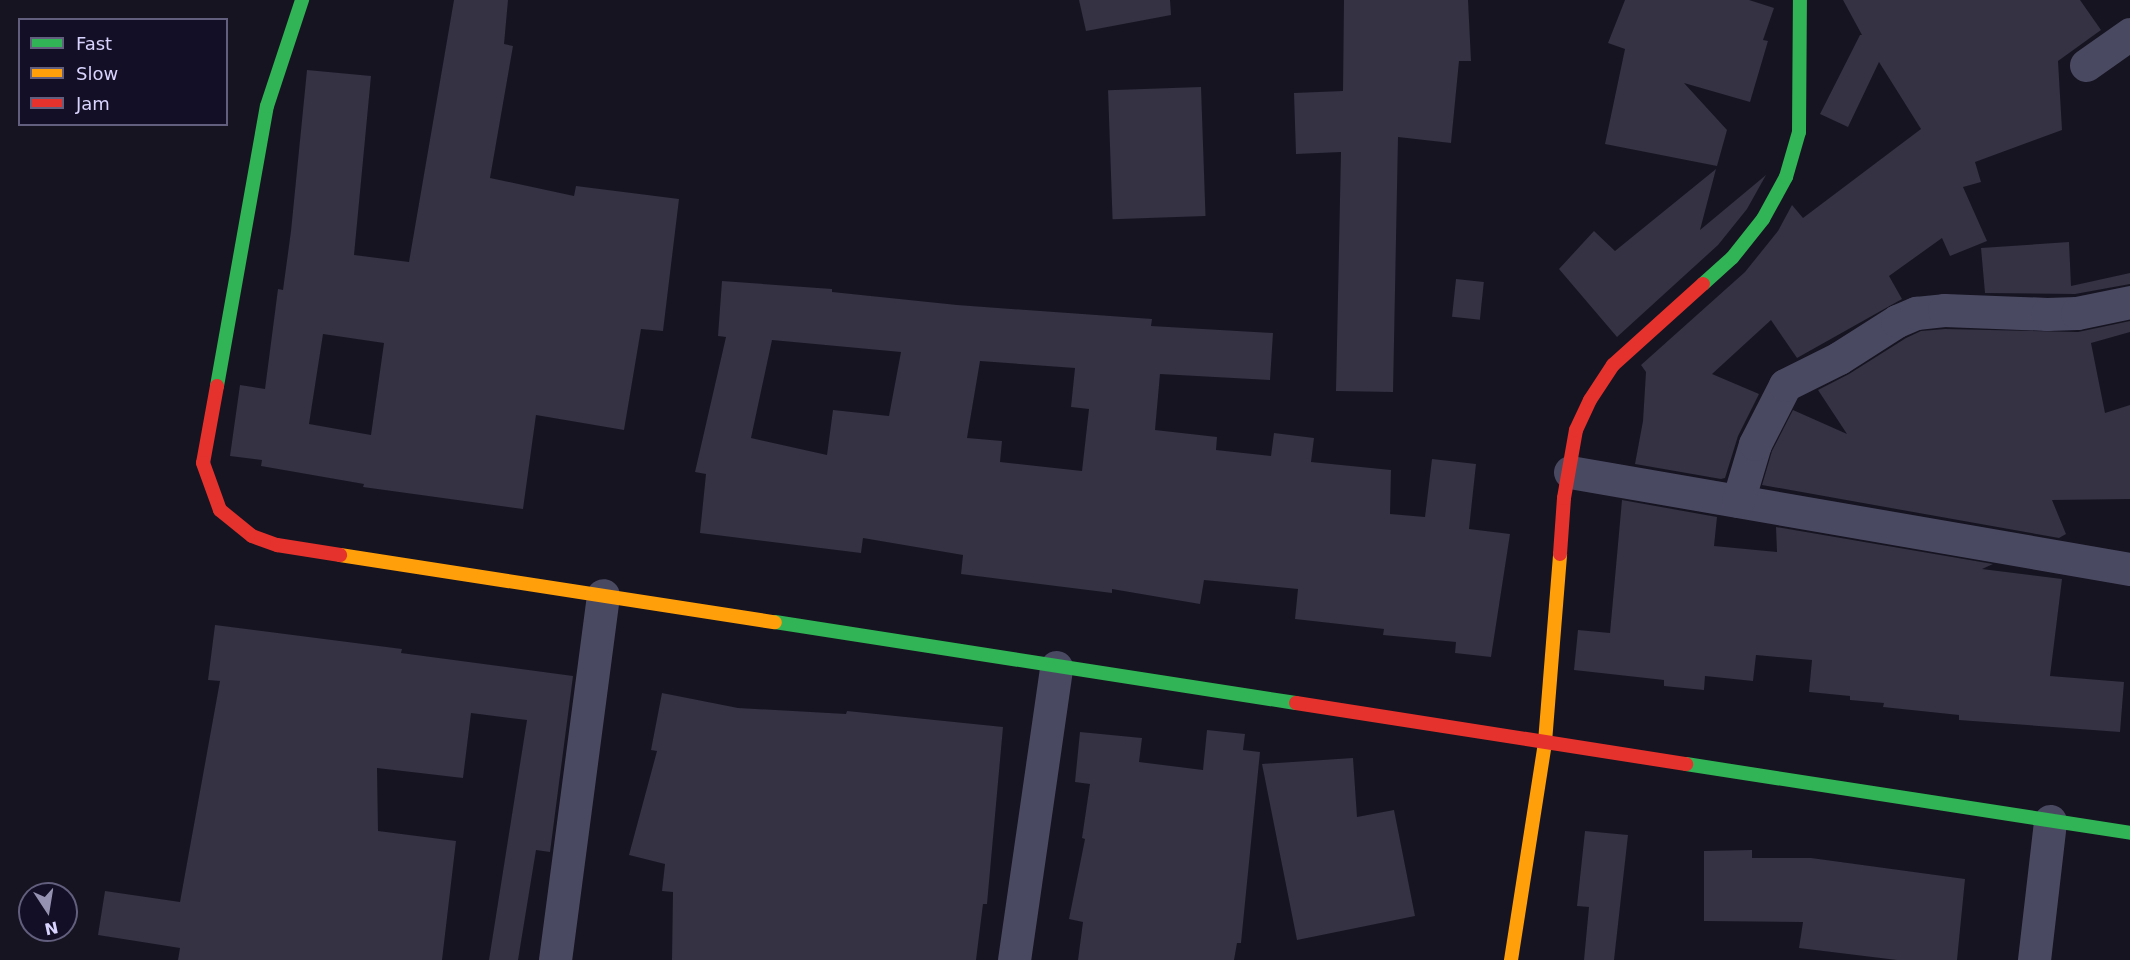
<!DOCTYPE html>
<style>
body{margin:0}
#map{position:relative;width:2130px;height:960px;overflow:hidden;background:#161421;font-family:"DejaVu Sans",sans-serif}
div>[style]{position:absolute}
.building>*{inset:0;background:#343243;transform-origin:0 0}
.street>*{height:33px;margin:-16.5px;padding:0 16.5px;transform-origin:16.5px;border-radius:16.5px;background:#4a4962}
.fast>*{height:14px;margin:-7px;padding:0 7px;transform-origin:7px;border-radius:7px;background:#30b455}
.slow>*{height:14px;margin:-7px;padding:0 7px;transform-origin:7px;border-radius:7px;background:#ff9f0a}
.jam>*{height:14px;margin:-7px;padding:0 7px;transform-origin:7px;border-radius:7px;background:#e5322d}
span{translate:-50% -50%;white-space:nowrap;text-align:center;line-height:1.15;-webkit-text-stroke:6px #130f26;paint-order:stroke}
.legend{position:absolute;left:18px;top:18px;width:210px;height:108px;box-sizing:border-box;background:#130f26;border:2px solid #625e7d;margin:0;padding:8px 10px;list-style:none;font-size:18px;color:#d9d4ff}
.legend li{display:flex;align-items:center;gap:12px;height:30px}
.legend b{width:30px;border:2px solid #625e7d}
.north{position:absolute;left:18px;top:882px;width:60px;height:60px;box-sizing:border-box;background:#130f26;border:2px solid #625e7d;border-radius:50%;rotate:168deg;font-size:16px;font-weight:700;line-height:24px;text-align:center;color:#d9d4ff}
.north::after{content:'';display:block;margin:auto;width:21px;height:27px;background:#9591b1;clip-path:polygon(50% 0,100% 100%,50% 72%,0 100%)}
</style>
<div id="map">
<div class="building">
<div style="clip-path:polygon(evenodd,454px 0,508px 0,504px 44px,513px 46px,490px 178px,574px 196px,576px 186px,679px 199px,663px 331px,641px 329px,624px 430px,536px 415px,523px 509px,363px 487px,364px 484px,261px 466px,262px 460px,230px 456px,240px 385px,265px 389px,278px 289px,283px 290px,291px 231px,307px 70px,371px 76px,354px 255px,409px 262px,454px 0,323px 334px,384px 343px,371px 435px,309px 424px,323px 334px)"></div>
<div style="clip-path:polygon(1079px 0,1170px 0,1171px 15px,1086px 31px)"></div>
<div style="clip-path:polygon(1344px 0,1468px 0,1471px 61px,1459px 61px,1451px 143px,1398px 137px,1393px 392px,1336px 391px,1341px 152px,1296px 154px,1294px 93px,1343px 91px)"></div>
<div style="clip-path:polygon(1625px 0,1749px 0,1774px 8px,1763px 40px,1768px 41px,1750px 102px,1684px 83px,1727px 130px,1717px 166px,1605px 144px,1625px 49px,1608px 43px)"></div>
<div style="clip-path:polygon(1843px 0,2080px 0,2101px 30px,2058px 61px,2062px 130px,1975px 162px,1981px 182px,1963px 187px,1987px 241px,1950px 256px,1942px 238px,1889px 276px,1902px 299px,1797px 358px,1771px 320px,1712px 374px,1759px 394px,1738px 436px,1725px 478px,1721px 479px,1635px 464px,1643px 421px,1646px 372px,1641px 365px,1745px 272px,1778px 231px,1792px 205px,1803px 218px,1921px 129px,1879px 62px,1848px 127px,1820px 114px,1860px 35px,1862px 35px)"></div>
<div style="left:1201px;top:87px;width:129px;height:93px;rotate:88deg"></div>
<div style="clip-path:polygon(1716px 169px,1700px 230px,1766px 175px,1747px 209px,1718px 245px,1617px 337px,1559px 269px,1594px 231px,1615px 251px)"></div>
<div style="clip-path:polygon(2069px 242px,2071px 286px,2130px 273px,2130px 284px,2075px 294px,1985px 293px,1981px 248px)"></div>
<div style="left:1456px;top:279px;width:28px;height:38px;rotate:6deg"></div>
<div style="clip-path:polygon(evenodd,722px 281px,832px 289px,832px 292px,957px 305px,1152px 319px,1151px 326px,1273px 333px,1270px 380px,1160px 374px,1155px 430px,1217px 437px,1216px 450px,1271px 456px,1274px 433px,1314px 438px,1311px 462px,1391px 470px,1390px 514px,1425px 517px,1432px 459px,1476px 464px,1469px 529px,1510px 534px,1491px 657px,1455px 653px,1456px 642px,1383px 635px,1384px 629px,1295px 619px,1298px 589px,1204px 580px,1200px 604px,1112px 589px,1112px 593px,961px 574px,963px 555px,863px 538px,861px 553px,700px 533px,706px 474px,695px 472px,726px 337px,718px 336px,722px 281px,772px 340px,901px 352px,889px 416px,833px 410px,827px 455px,751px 438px,772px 340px,722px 281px,980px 361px,1075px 368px,1071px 407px,1089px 409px,1082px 471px,1000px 462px,1002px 441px,967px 438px,980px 361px)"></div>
<div style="clip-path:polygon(2130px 321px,2130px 332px,2091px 343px,2105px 413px,2130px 405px,2130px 499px,2052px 500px,2066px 534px,2059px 538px,1762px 485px,1772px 451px,1793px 410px,1847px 434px,1818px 390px,1849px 374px,1906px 338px,1921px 331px,1945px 329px,2078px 332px)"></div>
<div style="clip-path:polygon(1622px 500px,1717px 517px,1714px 546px,1777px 552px,1776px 527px,1993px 564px,1982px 569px,2062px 579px,2050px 676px,2124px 682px,2120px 732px,1959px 720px,1959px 715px,1883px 707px,1884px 703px,1850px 700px,1850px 696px,1809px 692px,1812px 660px,1756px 655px,1753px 681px,1705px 676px,1704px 690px,1664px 686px,1664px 680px,1574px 670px,1578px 630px,1610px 633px)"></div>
<div style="clip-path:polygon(215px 625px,402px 649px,401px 653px,573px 676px,550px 852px,536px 850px,518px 960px,489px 960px,527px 720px,471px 713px,463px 778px,377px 768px,378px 831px,456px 841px,442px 960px,178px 960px,180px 948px,98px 935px,105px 891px,180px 902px,220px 681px,208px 680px)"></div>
<div style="clip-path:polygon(662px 693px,738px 708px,846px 714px,847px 711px,1003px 727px,987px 904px,983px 904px,976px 960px,672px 960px,673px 892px,662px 891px,665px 864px,629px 855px,657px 751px,651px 750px)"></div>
<div style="clip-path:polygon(1207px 730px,1245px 734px,1243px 750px,1260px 752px,1241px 943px,1237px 943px,1234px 960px,1078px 960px,1083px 922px,1069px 919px,1085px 839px,1082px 838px,1090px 784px,1075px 782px,1080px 732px,1142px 738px,1139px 762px,1203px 770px)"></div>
<div style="clip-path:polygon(1353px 758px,1357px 817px,1394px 810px,1415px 916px,1297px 940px,1262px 764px)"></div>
<div style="clip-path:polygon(1585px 831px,1628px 835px,1614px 960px,1584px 960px,1589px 907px,1577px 906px)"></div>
<div style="clip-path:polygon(1752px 850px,1752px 858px,1811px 858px,1965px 879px,1957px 960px,1897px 960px,1799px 948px,1803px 922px,1704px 921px,1704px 851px)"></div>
</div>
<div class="street">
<div style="left:2086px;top:65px;width:54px;rotate:-35.2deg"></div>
<div style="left:1570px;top:472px;width:568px;rotate:9.83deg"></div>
<div style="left:1738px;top:501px;width:59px;rotate:-73.4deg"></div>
<div style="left:1755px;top:444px;width:66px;rotate:-63deg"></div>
<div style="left:1785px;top:385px;width:60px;rotate:-26.6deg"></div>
<div style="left:1839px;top:358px;width:69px;rotate:-32.5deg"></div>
<div style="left:1897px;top:321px;width:21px;rotate:-23deg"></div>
<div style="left:1916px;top:313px;width:28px;rotate:-6deg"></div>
<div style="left:1944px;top:310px;width:103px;rotate:2.2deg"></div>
<div style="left:2047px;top:314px;width:30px;rotate:-2deg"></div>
<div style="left:2077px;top:313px;width:54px;rotate:-11.7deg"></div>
<div style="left:555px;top:960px;width:368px;rotate:-82.5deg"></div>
<div style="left:1014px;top:960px;width:296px;rotate:-81.8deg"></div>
<div style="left:2034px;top:960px;width:140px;rotate:-83.4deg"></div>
</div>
<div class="fast">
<div style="left:1703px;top:284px;width:39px;rotate:-42deg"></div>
<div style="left:1732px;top:258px;width:50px;rotate:-51.5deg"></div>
<div style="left:1763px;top:219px;width:48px;rotate:-61.3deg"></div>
<div style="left:1786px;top:177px;width:47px;rotate:-73.9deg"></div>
<div style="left:1799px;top:132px;width:132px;rotate:-89.6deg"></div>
<div style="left:217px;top:386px;width:284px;rotate:-79.9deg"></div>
<div style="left:267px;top:106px;width:112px;rotate:-71.7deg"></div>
<div style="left:775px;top:622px;width:527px;rotate:8.84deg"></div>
<div style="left:1686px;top:764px;width:449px;rotate:8.8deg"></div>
</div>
<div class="slow">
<div style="left:340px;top:555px;width:440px;rotate:8.8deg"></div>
<div style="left:1511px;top:960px;width:221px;rotate:-81.1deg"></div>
<div style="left:1545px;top:742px;width:189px;rotate:-85.4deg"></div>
</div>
<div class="jam">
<div style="left:217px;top:386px;width:78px;rotate:100.3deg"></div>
<div style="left:203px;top:463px;width:50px;rotate:70.1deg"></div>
<div style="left:220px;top:510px;width:41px;rotate:39.1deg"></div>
<div style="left:252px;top:536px;width:27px;rotate:20deg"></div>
<div style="left:277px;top:545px;width:64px;rotate:9deg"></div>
<div style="left:1560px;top:554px;width:56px;rotate:-85.9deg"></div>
<div style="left:1564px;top:498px;width:69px;rotate:-80deg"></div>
<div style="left:1576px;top:430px;width:33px;rotate:-65deg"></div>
<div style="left:1590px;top:400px;width:42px;rotate:-56.7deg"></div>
<div style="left:1613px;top:365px;width:121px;rotate:-42deg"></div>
<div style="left:1296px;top:703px;width:395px;rotate:8.9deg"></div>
</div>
<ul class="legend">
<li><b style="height:8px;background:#30b455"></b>Fast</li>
<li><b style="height:8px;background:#ff9f0a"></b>Slow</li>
<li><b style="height:8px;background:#e5322d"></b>Jam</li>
</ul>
<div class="north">N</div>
</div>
